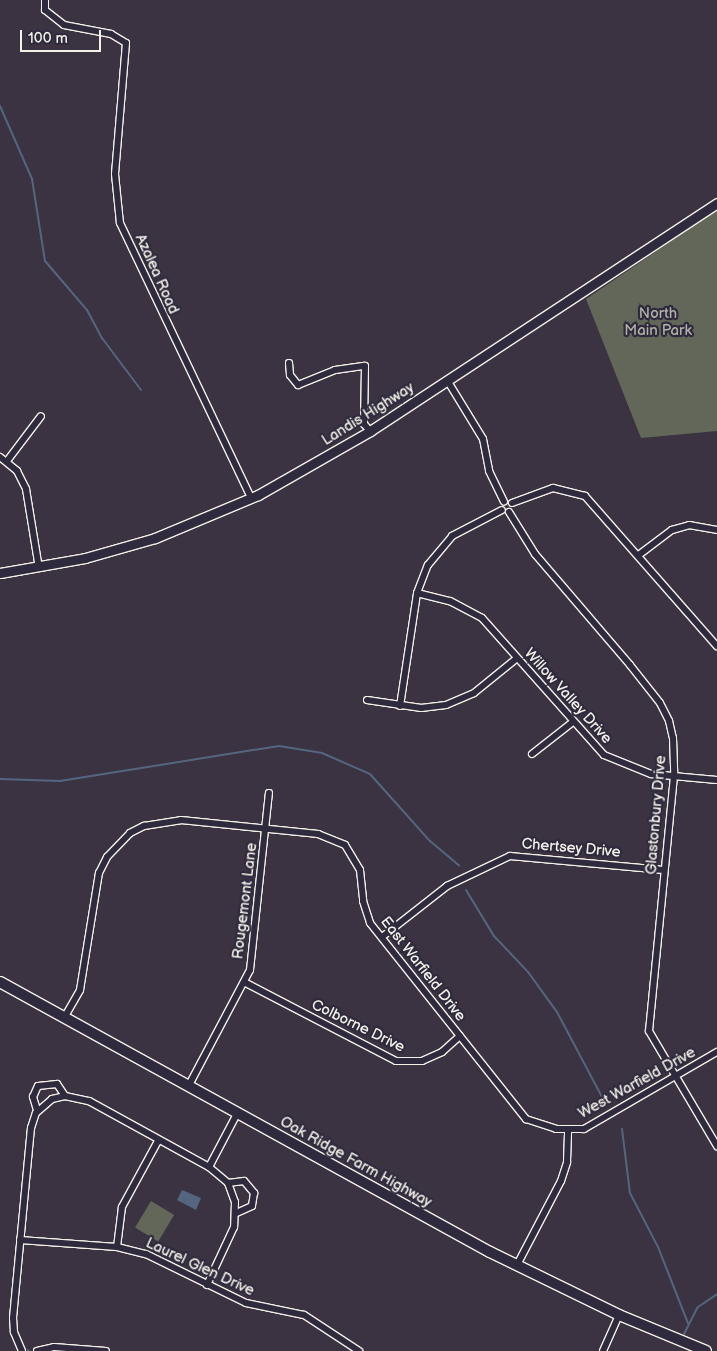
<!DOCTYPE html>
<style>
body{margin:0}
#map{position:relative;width:717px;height:1351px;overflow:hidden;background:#3b3342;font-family:"Balsamiq Sans",sans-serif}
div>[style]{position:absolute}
.green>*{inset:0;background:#626759;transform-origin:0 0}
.water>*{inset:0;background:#54667f}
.stream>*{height:2px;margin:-1px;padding:0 1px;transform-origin:1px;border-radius:1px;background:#54667f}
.roads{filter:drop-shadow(1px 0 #f4f1e8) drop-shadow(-1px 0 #f4f1e8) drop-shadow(0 1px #f4f1e8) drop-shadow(0 -1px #f4f1e8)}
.street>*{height:6px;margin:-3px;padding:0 3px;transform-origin:3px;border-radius:3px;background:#2f2a3d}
.secondary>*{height:9px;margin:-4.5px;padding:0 4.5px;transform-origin:4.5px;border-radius:4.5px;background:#2f2a3d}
.primary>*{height:10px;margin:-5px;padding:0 5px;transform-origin:5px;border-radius:5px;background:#2f2a3d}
span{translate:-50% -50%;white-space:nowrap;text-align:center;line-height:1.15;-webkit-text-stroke:4.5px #2f2a3d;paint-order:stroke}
.street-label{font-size:15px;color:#f4f1e8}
.park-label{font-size:15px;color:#b2b3a8}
.scale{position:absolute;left:20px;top:30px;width:81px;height:22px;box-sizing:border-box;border:2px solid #f4f1e8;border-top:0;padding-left:6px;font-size:15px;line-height:18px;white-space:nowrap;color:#f4f1e8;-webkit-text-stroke:4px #2f2a3d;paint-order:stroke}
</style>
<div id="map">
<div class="green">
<div style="clip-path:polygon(717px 210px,717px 431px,641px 438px,586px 299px)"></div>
<div style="left:151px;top:1201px;width:27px;height:31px;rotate:31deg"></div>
</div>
<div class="water">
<div style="clip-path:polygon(182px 1190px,201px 1198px,196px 1210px,177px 1200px)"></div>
</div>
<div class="stream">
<div style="left:0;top:106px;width:80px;rotate:66.3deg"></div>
<div style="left:32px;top:179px;width:83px;rotate:81deg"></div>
<div style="left:45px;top:261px;width:65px;rotate:49.4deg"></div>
<div style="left:87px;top:310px;width:32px;rotate:62deg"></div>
<div style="left:102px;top:338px;width:65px;rotate:53.1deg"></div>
<div style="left:0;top:779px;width:60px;rotate:1.9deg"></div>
<div style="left:60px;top:781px;width:222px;rotate:-9.1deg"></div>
<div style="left:279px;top:746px;width:44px;rotate:9.2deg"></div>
<div style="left:322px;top:753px;width:52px;rotate:23.6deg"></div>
<div style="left:370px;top:774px;width:90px;rotate:48.2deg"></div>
<div style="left:430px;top:841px;width:38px;rotate:40deg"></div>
<div style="left:466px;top:890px;width:54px;rotate:58.7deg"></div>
<div style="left:494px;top:936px;width:50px;rotate:46.6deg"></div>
<div style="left:528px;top:972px;width:49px;rotate:54.1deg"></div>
<div style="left:557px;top:1012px;width:98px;rotate:62.1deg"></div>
<div style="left:622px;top:1129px;width:64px;rotate:82.9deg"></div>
<div style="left:630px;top:1193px;width:61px;rotate:62.6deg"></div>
<div style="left:658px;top:1247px;width:82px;rotate:68.5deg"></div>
<div style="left:684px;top:1334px;width:30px;rotate:-63deg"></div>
<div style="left:698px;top:1307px;width:23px;rotate:-34deg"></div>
<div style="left:28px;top:1350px;width:1px;rotate:90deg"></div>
</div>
<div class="roads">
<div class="street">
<div style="left:45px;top:0;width:10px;rotate:90deg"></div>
<div style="left:45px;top:10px;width:24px;rotate:38deg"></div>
<div style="left:64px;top:25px;width:48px;rotate:10.8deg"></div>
<div style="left:111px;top:34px;width:17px;rotate:31deg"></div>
<div style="left:126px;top:43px;width:131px;rotate:94.8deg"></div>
<div style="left:115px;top:174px;width:49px;rotate:84.2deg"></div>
<div style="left:120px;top:223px;width:305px;rotate:64.5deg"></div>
<div style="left:289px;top:363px;width:12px;rotate:85deg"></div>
<div style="left:290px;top:375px;width:13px;rotate:51deg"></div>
<div style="left:298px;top:385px;width:40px;rotate:-22deg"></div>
<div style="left:335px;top:370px;width:30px;rotate:-8deg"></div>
<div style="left:365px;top:366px;width:58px;rotate:91deg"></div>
<div style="left:364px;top:424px;width:9px;rotate:49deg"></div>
<div style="left:447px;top:380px;width:69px;rotate:58.6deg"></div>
<div style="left:483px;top:439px;width:33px;rotate:79deg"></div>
<div style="left:489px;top:471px;width:34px;rotate:64deg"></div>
<div style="left:0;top:457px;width:22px;rotate:39deg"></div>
<div style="left:17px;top:471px;width:20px;rotate:63deg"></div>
<div style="left:26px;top:489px;width:80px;rotate:80.7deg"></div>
<div style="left:7px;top:461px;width:56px;rotate:-52.9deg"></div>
<div style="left:512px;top:503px;width:44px;rotate:-20.1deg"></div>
<div style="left:553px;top:488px;width:33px;rotate:14deg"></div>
<div style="left:585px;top:496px;width:200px;rotate:48.7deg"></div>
<div style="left:509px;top:512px;width:49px;rotate:58.2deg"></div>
<div style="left:535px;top:554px;width:146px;rotate:49.4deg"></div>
<div style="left:630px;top:665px;width:48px;rotate:51.7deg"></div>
<div style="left:660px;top:703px;width:20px;rotate:63deg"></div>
<div style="left:669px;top:721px;width:17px;rotate:77deg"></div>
<div style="left:673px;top:738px;width:38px;rotate:88deg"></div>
<div style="left:674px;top:776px;width:256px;rotate:95.6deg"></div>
<div style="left:649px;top:1031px;width:134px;rotate:59.4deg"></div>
<div style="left:640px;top:554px;width:40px;rotate:-37deg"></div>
<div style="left:672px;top:530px;width:18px;rotate:-16deg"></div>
<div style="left:689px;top:525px;width:28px;rotate:10deg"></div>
<div style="left:417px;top:593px;width:34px;rotate:14deg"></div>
<div style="left:450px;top:601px;width:36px;rotate:28deg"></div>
<div style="left:482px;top:618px;width:183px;rotate:48.3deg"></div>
<div style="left:604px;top:755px;width:51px;rotate:22deg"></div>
<div style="left:651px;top:774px;width:66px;rotate:5.2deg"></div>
<div style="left:367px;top:700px;width:55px;rotate:8.4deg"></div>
<div style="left:421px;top:708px;width:25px;rotate:-7deg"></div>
<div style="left:446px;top:705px;width:30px;rotate:-23deg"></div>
<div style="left:474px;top:693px;width:55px;rotate:-39.1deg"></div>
<div style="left:400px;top:706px;width:114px;rotate:-81.4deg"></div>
<div style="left:417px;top:593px;width:30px;rotate:-69deg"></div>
<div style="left:428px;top:565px;width:38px;rotate:-50deg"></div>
<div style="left:452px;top:536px;width:56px;rotate:-27.5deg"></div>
<div style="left:532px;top:754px;width:52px;rotate:-38deg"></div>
<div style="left:382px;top:937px;width:83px;rotate:-38.1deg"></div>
<div style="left:447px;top:886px;width:70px;rotate:-25.5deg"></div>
<div style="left:510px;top:856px;width:154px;rotate:5.2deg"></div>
<div style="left:244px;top:982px;width:171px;rotate:27.5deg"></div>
<div style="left:396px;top:1061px;width:26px"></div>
<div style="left:422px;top:1061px;width:22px;rotate:-24deg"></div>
<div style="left:442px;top:1052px;width:24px;rotate:-42deg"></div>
<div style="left:64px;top:1018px;width:32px;rotate:-60deg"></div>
<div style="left:80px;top:990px;width:119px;rotate:-80.8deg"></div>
<div style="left:99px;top:873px;width:18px;rotate:-63deg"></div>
<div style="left:107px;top:857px;width:33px;rotate:-46deg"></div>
<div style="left:130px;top:833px;width:16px;rotate:-27deg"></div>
<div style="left:144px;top:826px;width:37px;rotate:-9deg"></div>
<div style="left:181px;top:820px;width:138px;rotate:5.8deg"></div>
<div style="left:318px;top:834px;width:29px;rotate:22deg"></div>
<div style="left:345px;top:845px;width:29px;rotate:59deg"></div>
<div style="left:360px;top:870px;width:31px;rotate:84deg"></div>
<div style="left:363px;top:901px;width:23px;rotate:72deg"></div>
<div style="left:370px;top:923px;width:251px;rotate:51.5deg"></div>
<div style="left:526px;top:1119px;width:32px;rotate:18deg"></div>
<div style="left:556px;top:1129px;width:28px"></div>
<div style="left:584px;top:1129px;width:154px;rotate:-30.1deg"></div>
<div style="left:188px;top:1087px;width:132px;rotate:-62.1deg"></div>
<div style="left:250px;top:970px;width:178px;rotate:-83.9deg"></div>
<div style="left:37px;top:1110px;width:14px;rotate:-107deg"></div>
<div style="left:33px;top:1097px;width:12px;rotate:-66deg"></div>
<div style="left:38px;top:1086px;width:19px;rotate:-6deg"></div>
<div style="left:57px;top:1084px;width:14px;rotate:56deg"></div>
<div style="left:209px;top:1167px;width:60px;rotate:-62.2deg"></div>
<div style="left:228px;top:1183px;width:16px;rotate:-7deg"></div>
<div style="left:244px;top:1181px;width:16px;rotate:50deg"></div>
<div style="left:254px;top:1193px;width:13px;rotate:99deg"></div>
<div style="left:252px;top:1206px;width:17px;rotate:156deg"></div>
<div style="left:20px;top:1240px;width:97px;rotate:4.1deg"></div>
<div style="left:117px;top:1247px;width:30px;rotate:14deg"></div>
<div style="left:146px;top:1254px;width:111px;rotate:26.1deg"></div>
<div style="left:246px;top:1303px;width:59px;rotate:11.7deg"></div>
<div style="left:304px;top:1315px;width:66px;rotate:33.2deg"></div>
<div style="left:117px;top:1247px;width:40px;rotate:-82.9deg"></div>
<div style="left:122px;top:1207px;width:75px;rotate:-61.4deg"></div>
<div style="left:517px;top:1265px;width:95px;rotate:-62.4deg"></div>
<div style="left:561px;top:1181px;width:20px;rotate:-72deg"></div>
<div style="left:567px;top:1162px;width:31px;rotate:-88deg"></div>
<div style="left:22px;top:1351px;width:21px;rotate:-113deg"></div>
<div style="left:14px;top:1332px;width:14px;rotate:-94deg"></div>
<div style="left:13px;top:1318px;width:191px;rotate:-84.6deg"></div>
<div style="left:31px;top:1128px;width:16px;rotate:-72deg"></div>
<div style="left:36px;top:1113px;width:21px;rotate:-41deg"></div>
<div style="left:52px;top:1099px;width:13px;rotate:-13deg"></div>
<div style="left:65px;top:1096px;width:25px;rotate:12deg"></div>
<div style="left:89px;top:1101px;width:137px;rotate:28.8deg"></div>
<div style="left:209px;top:1167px;width:25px;rotate:40deg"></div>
<div style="left:228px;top:1183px;width:20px;rotate:70deg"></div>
<div style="left:235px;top:1202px;width:25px;rotate:92deg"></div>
<div style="left:234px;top:1227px;width:64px;rotate:115deg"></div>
<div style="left:37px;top:1351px;width:17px;rotate:-13deg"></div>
<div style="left:54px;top:1347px;width:52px;rotate:4.4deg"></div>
<div style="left:603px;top:1351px;width:39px;rotate:-66deg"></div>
</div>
<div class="secondary">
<div style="left:0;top:573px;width:86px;rotate:-10deg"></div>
<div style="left:85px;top:558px;width:73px;rotate:-15.9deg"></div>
<div style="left:155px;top:538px;width:112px;rotate:-22.7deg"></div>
<div style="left:258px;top:495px;width:129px;rotate:-29.7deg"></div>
<div style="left:370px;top:431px;width:415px;rotate:-33.3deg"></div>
</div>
<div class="primary">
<div style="left:0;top:982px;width:559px;rotate:28.86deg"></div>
<div style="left:490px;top:1252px;width:144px;rotate:26deg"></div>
<div style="left:619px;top:1315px;width:94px;rotate:22.5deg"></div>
</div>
</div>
<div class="street-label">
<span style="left:157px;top:274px;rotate:66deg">Azalea Road</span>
<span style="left:368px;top:414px;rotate:-32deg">Landis Highway</span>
<span style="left:568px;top:696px;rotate:48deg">Willow Valley Drive</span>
<span style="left:656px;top:815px;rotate:-85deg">Glastonbury Drive</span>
<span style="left:571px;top:848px;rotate:5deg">Chertsey Drive</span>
<span style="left:245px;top:901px;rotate:-83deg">Rougemont Lane</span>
<span style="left:423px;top:969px;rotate:52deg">East Warfield Drive</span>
<span style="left:358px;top:1026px;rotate:26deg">Colborne Drive</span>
<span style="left:637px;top:1083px;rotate:-29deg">West Warfield Drive</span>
<span style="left:356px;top:1162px;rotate:29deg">Oak Ridge Farm Highway</span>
<span style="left:200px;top:1267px;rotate:25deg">Laurel Glen Drive</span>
</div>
<div class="park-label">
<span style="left:658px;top:322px">North<br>Main Park</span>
</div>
<div class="scale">100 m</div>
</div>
